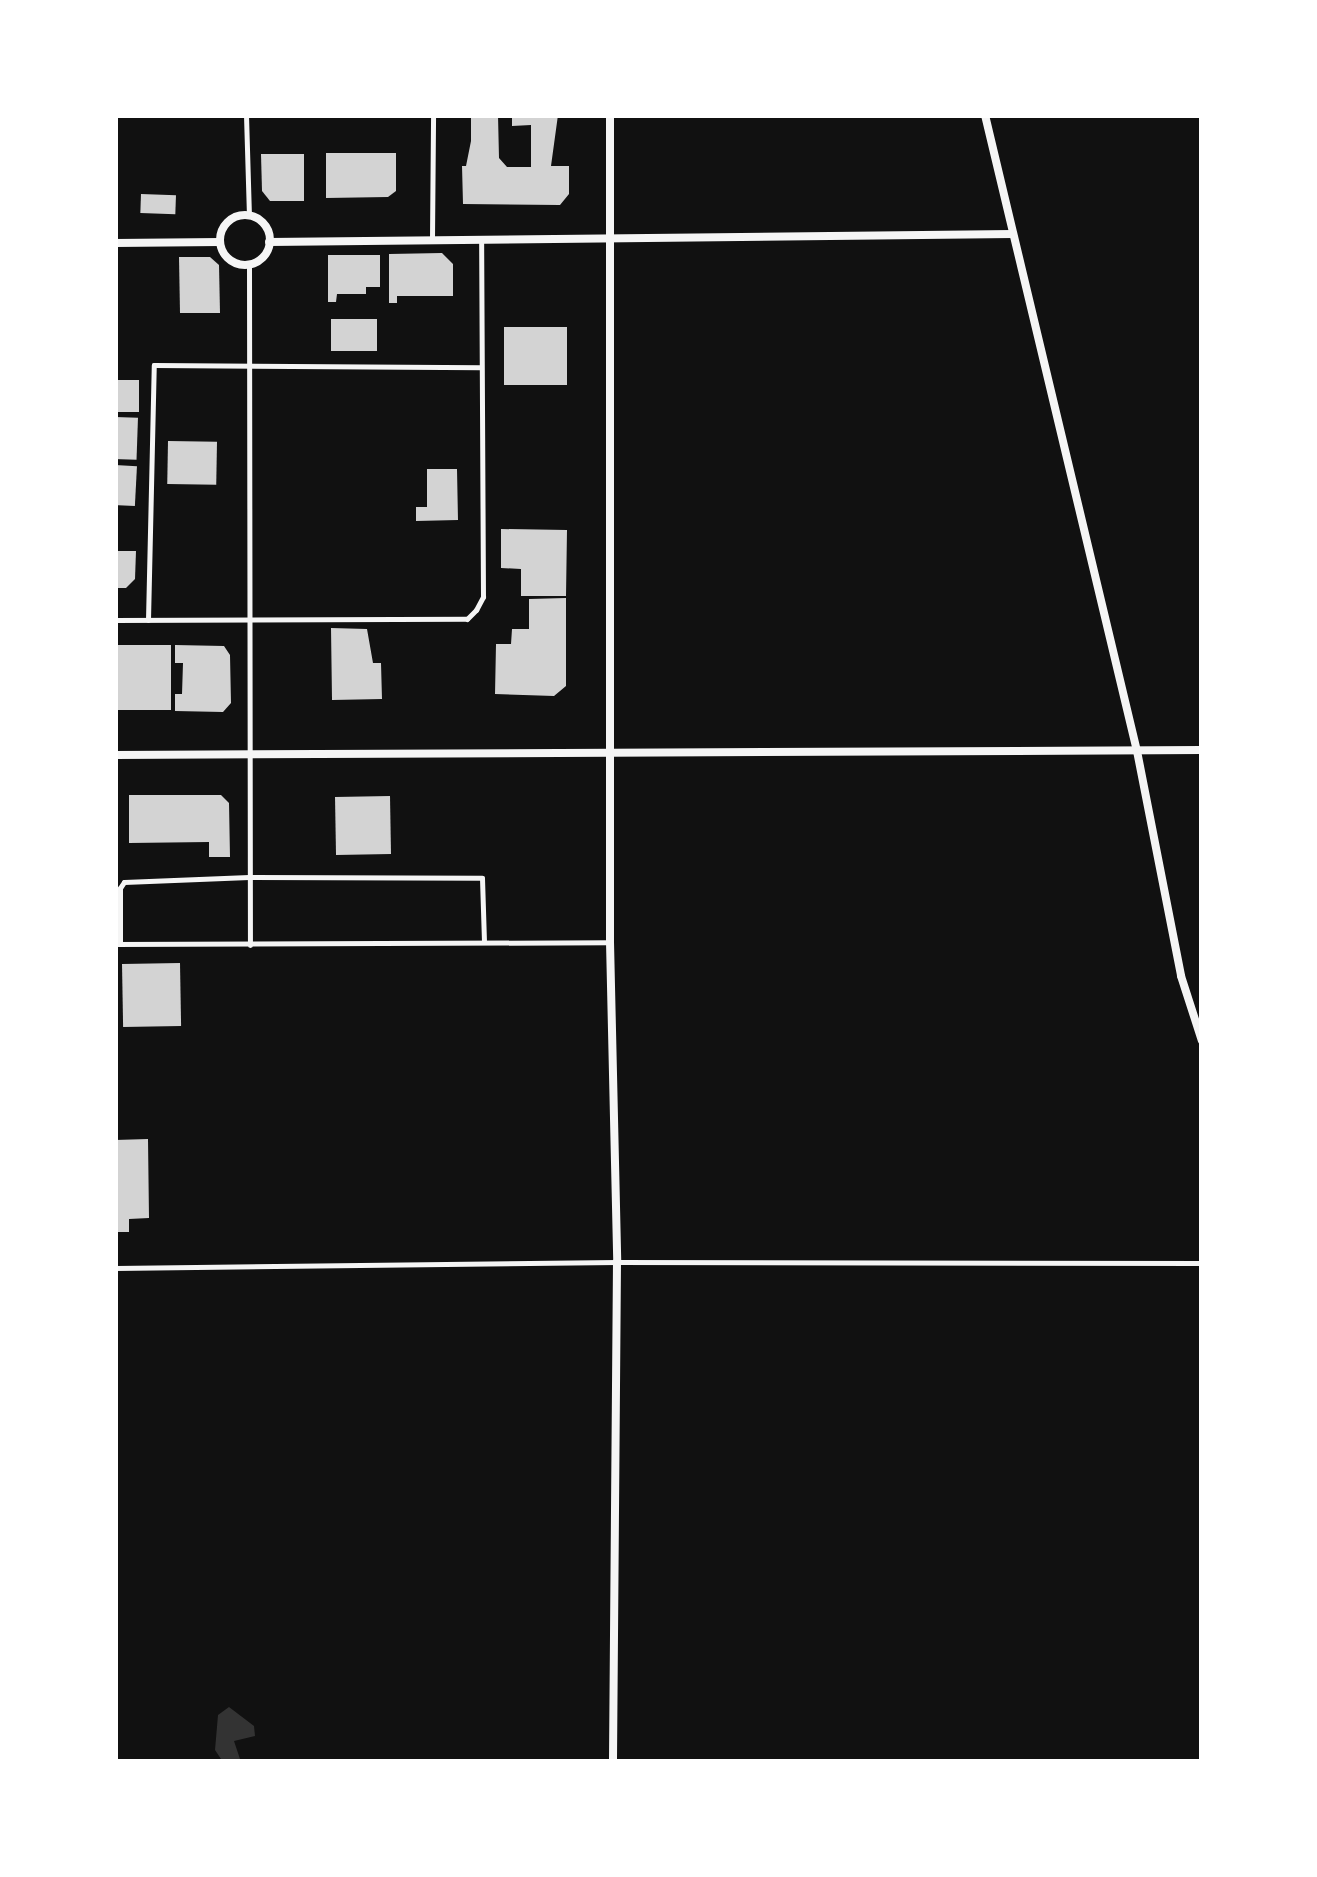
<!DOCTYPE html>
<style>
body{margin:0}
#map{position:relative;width:1317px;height:1877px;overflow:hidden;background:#111;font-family:"Open Sans",sans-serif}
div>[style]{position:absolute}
.water>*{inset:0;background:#333}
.building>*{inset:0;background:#d3d3d3;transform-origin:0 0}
.minor>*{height:5px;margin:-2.5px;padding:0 2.5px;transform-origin:2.5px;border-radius:2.5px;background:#f5f5f5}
.tertiary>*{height:8px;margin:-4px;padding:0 4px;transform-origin:4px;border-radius:4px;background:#f5f5f5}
.tertiary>.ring{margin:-4px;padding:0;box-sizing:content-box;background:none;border:8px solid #f5f5f5;border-radius:50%}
.secondary>*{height:8px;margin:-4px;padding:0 4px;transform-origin:4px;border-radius:4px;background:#f5f5f5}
span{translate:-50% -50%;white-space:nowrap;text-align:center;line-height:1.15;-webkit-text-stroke:9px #fff;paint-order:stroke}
.frame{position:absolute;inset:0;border:118px solid #fff;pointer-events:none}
</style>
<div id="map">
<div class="water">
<div style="clip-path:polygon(229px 1707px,254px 1726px,255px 1736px,234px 1741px,241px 1762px,223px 1762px,215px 1750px,218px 1715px)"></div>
</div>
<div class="building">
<div style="clip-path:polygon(471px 115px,498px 115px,499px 158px,507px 167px,531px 167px,531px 125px,512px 126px,512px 115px,558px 115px,551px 166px,569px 166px,569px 194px,560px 205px,463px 204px,462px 166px,466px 166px,471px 141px)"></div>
<div style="clip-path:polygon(326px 153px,396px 153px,396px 191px,388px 197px,326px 198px)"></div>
<div style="clip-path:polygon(261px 154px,304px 154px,304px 201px,270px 201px,262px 191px)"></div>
<div style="left:141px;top:194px;width:35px;height:19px;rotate:2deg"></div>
<div style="clip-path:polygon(442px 253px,453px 264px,453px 296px,397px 296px,397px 303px,389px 303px,389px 254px)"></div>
<div style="clip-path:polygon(328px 255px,380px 255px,380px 287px,366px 287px,366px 294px,337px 294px,336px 302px,328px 302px)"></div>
<div style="clip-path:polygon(179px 257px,210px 257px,219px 265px,220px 313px,180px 313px)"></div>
<div style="left:377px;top:319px;width:32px;height:46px;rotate:90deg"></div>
<div style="left:504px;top:327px;width:63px;height:58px"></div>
<div style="left:115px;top:380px;width:24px;height:32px"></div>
<div style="left:115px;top:417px;width:23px;height:42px;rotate:2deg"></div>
<div style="left:168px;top:441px;width:49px;height:43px;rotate:1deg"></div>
<div style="left:115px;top:465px;width:22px;height:40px;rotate:3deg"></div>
<div style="clip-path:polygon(427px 469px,457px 469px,458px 520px,416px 521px,416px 507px,427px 507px)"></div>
<div style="clip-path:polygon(501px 529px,567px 530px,566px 596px,521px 596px,521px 569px,501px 568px)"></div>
<div style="clip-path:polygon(115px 551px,136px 551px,135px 579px,126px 588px,115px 588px)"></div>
<div style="clip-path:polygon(566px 598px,566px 686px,554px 696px,495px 694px,496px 644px,511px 644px,512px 629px,529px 629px,529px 599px)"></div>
<div style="clip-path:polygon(331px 628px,367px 629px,373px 663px,381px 663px,382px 699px,332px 700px)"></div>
<div style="left:115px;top:645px;width:56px;height:65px"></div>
<div style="clip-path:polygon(175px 645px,224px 646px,230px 655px,231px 703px,223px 712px,175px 711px,175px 694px,182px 694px,183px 663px,175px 663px)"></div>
<div style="clip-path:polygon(129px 795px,221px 795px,229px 803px,230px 857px,209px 857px,209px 842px,129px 843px)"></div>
<div style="left:390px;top:796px;width:58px;height:55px;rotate:89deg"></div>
<div style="left:180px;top:963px;width:63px;height:58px;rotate:89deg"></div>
<div style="clip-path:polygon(148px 1139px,149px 1218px,129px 1219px,129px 1232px,115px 1232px,115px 1140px)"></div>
</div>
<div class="minor">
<div style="left:246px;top:115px;width:101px;rotate:88.3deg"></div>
<div style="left:432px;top:239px;width:124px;rotate:-89.5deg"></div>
<div style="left:249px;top:265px;width:680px;rotate:89.92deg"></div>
<div style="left:115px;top:620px;width:352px;rotate:-0.2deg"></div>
<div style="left:467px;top:619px;width:13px;rotate:-45deg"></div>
<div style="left:476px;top:610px;width:15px;rotate:-62deg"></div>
<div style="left:483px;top:597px;width:357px;rotate:-90.3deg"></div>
<div style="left:148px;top:620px;width:255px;rotate:-88.7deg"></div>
<div style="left:154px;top:365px;width:327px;rotate:0.4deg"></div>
<div style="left:115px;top:944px;width:495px;rotate:-0.2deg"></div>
<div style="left:120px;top:944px;width:56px;rotate:-90deg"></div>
<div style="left:120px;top:888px;width:7px;rotate:-56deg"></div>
<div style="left:124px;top:882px;width:125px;rotate:-2.3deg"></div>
<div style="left:249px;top:877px;width:233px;rotate:0.2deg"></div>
<div style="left:482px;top:878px;width:64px;rotate:88.2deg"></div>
<div style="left:115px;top:1268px;width:502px;rotate:-0.68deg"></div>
<div style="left:617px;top:1262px;width:585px;rotate:0.1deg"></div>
</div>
<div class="tertiary">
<div style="left:985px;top:115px;width:654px;rotate:76.56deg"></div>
<div style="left:1137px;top:751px;width:229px;rotate:78.9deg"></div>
<div style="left:1181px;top:976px;width:68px;rotate:72.1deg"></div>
<div class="ring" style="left:220px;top:215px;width:42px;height:42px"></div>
<div style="left:269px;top:242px;width:744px;rotate:-0.62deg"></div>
<div style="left:115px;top:243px;width:105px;rotate:-0.5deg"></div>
</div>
<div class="secondary">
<div style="left:610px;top:115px;width:827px;rotate:90deg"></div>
<div style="left:610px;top:942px;width:320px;rotate:88.7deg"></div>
<div style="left:617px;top:1262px;width:500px;rotate:90.46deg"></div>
<div style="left:115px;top:755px;width:1087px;rotate:-0.26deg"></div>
</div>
<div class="frame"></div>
</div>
